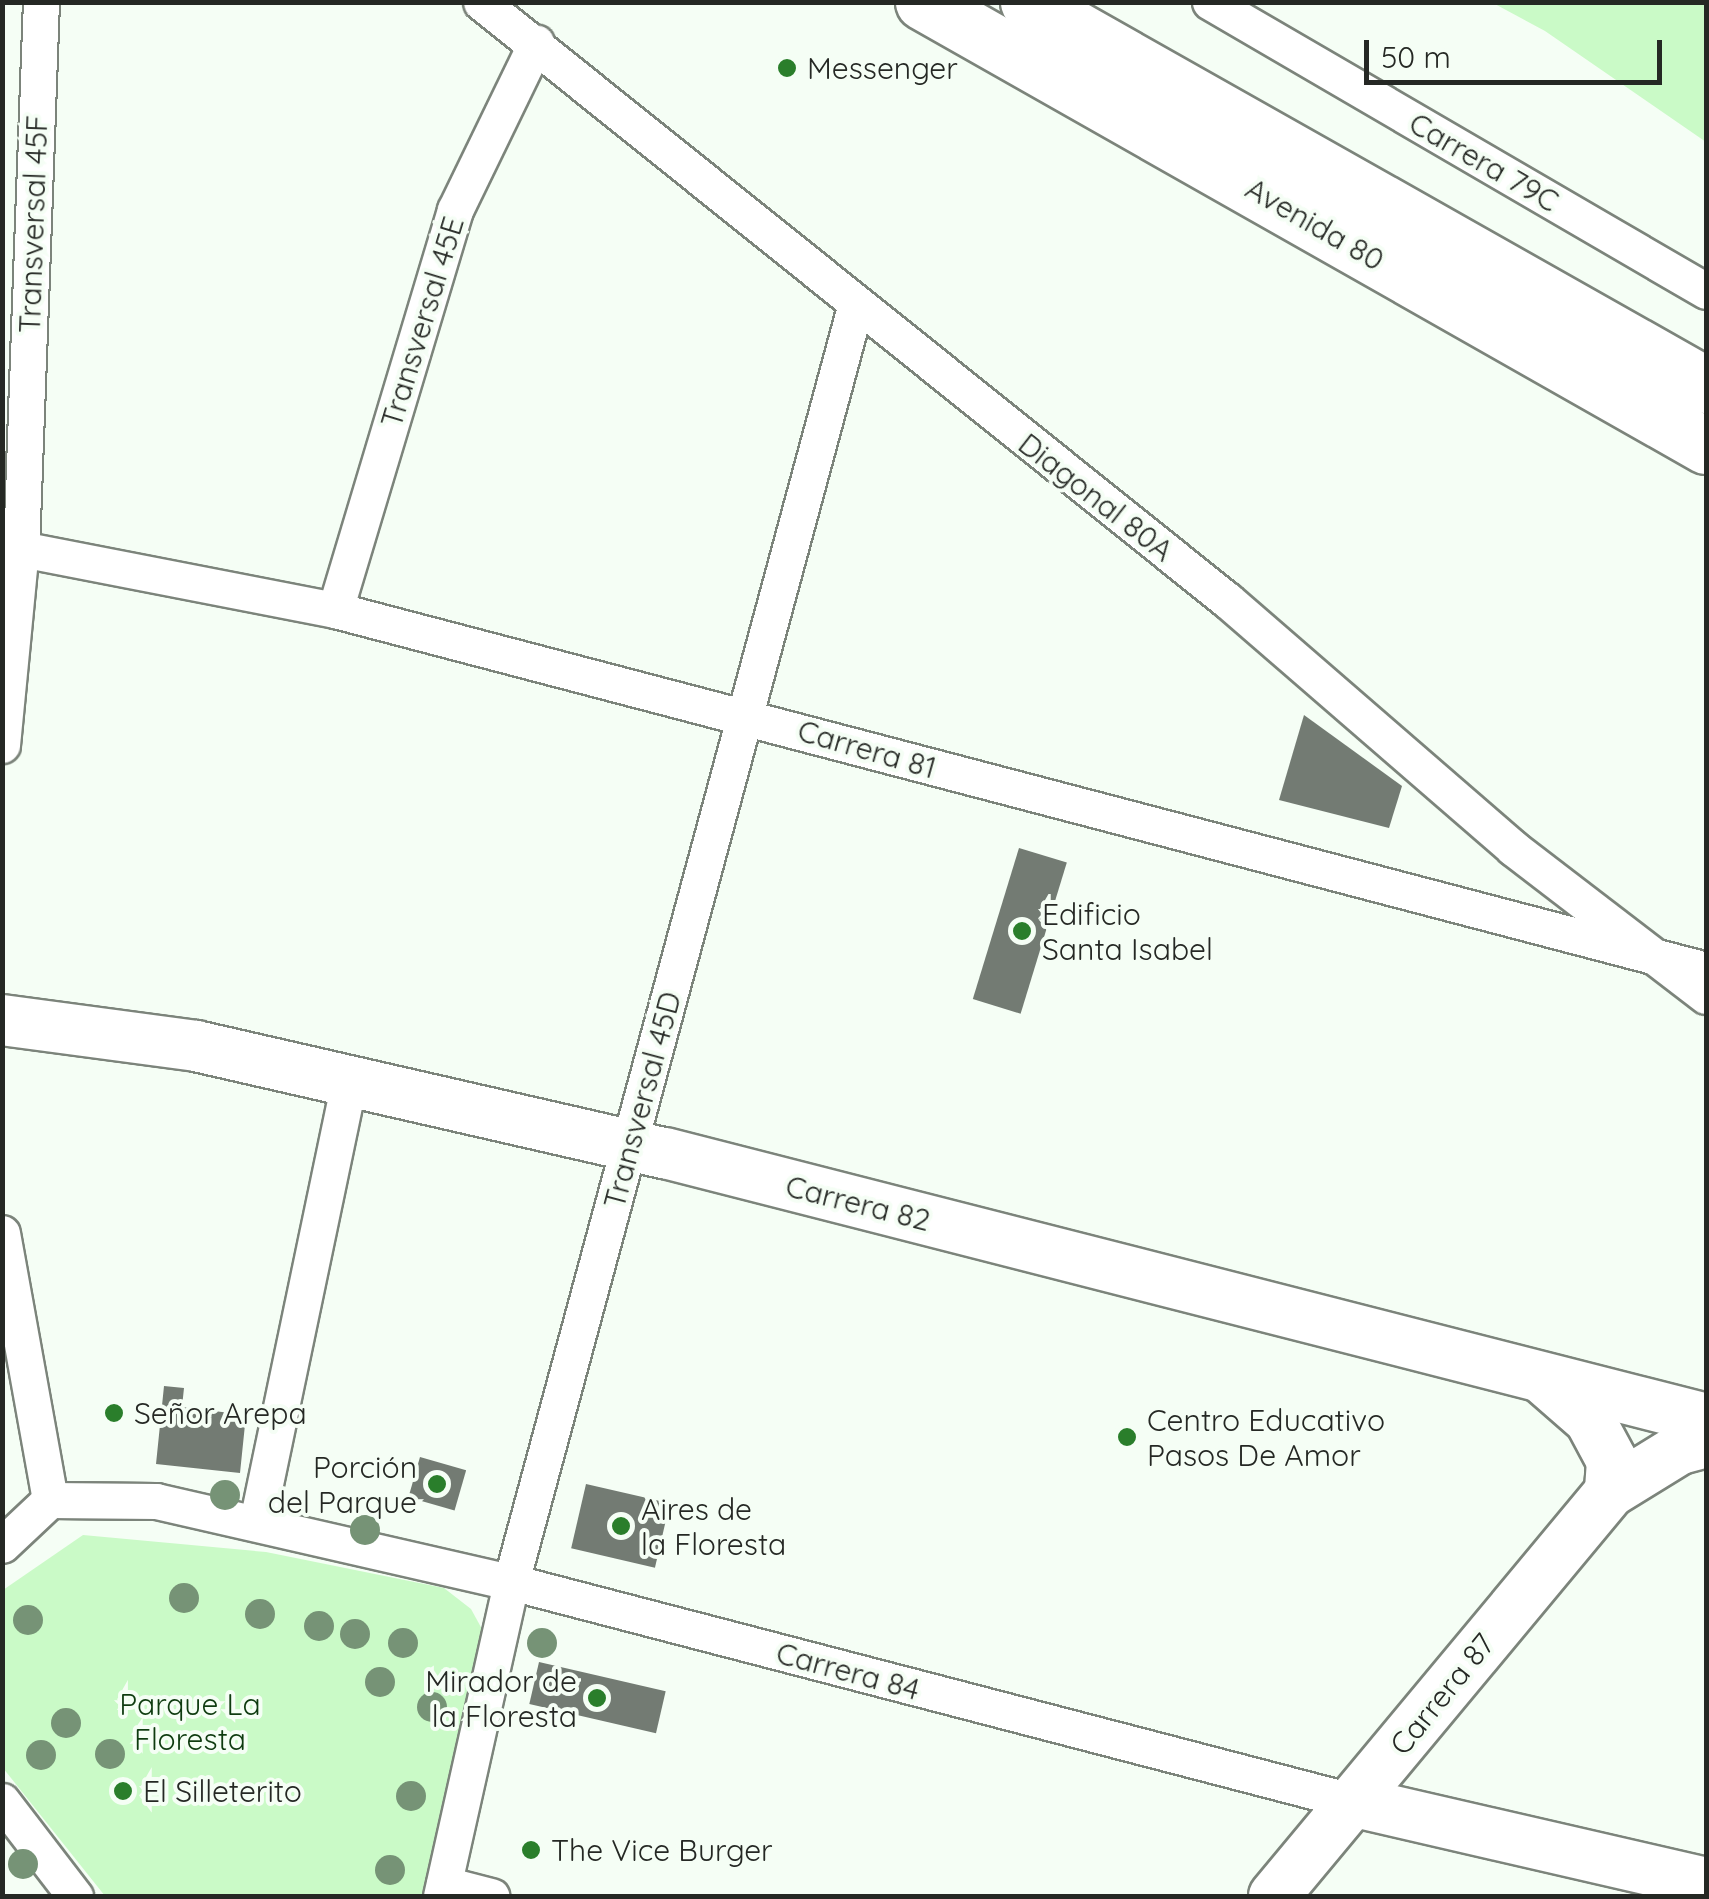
<!DOCTYPE html>
<meta charset="utf-8">
<style>
body{margin:0}
#map{position:relative;width:1709px;height:1899px;overflow:hidden;background:#f5fef5;font-family:Quicksand,sans-serif}
div>[style]{position:absolute}
.green>*{inset:0;background:#cafac7}
.building>*{inset:0;background:#737b73;transform-origin:0 0}
.roads{filter:drop-shadow(2px 0 #7c847b) drop-shadow(-2px 0 #7c847b) drop-shadow(0 2px #7c847b) drop-shadow(0 -2px #7c847b)}
.street>*{height:35px;margin:-17.5px;padding:0 17.5px;transform-origin:17.5px;border-radius:17.5px;background:#fff}
.secondary>*{height:50px;margin:-25px;padding:0 25px;transform-origin:25px;border-radius:25px;background:#fff}
.primary>*{height:55px;margin:-27.5px;padding:0 27.5px;transform-origin:27.5px;border-radius:27.5px;background:#fff}
.trees>*{width:30px;height:30px;margin:-15px;border-radius:50%;background:#769376}
.dots>*{width:28px;height:28px;translate:-50% -50%;box-sizing:border-box;border:5px solid #f5fef5;border-radius:50%}
span{translate:-50% -50%;white-space:nowrap;text-align:center;line-height:1.15;-webkit-text-stroke:8px #f5fef5;paint-order:stroke}
.poi-label{font-size:30px;color:#252824}
.left{translate:0 -50%;text-align:left}
.right{translate:-100% -50%;text-align:right}
.street-label{font-size:30px;color:#252824}
.park-label{font-size:30px;color:#0e3b0f}
.frame{position:absolute;inset:0;border:5px solid #252824;pointer-events:none}
.scale{position:absolute;left:1364px;top:40px;width:298px;height:45px;box-sizing:border-box;border:5px solid #252824;border-top:0;padding-left:12px;font-size:30px;line-height:35px;white-space:nowrap;color:#252824;-webkit-text-stroke:8px #f5fef5;paint-order:stroke}
</style>
<div id="map">
<div class="green">
<div style="clip-path:polygon(1493px 3px,1706px 3px,1706px 142px,1545px 31px)"></div>
<div style="clip-path:polygon(83px 1535px,266px 1552px,444px 1588px,471px 1609px,488px 1640px,422px 1896px,105px 1896px,3px 1768px,3px 1590px)"></div>
</div>
<div class="building">
<div style="clip-path:polygon(1304px 715px,1402px 786px,1389px 828px,1279px 800px)"></div>
<div style="left:1019px;top:848px;width:50px;height:158px;rotate:17deg"></div>
<div style="clip-path:polygon(164px 1386px,184px 1388px,182px 1407px,246px 1415px,240px 1473px,156px 1464px)"></div>
<div style="left:420px;top:1457px;width:48px;height:42px;rotate:16deg"></div>
<div style="left:586px;top:1484px;width:86px;height:66px;rotate:13deg"></div>
<div style="left:539px;top:1662px;width:130px;height:43px;rotate:13deg"></div>
</div>
<div class="roads">
<div class="street">
<div style="left:481px;top:2px;width:956px;rotate:38.72deg"></div>
<div style="left:1227px;top:600px;width:379px;rotate:40.9deg"></div>
<div style="left:1513px;top:848px;width:243px;rotate:37.5deg"></div>
<div style="left:1210px;top:2px;width:574px;rotate:30.23deg"></div>
<div style="left:21px;top:549px;width:320px;rotate:11deg"></div>
<div style="left:335px;top:610px;width:1417px;rotate:14.71deg"></div>
<div style="left:335px;top:610px;width:418px;rotate:-73.3deg"></div>
<div style="left:455px;top:210px;width:186px;rotate:-64.1deg"></div>
<div style="left:2px;top:745px;width:197px;rotate:-84.5deg"></div>
<div style="left:21px;top:549px;width:547px;rotate:-87.91deg"></div>
<div style="left:2px;top:1233px;width:271px;rotate:79.8deg"></div>
<div style="left:257px;top:1522px;width:449px;rotate:-78.2deg"></div>
<div style="left:2px;top:1545px;width:66px;rotate:-43.2deg"></div>
<div style="left:50px;top:1500px;width:106px;rotate:0.5deg"></div>
<div style="left:156px;top:1501px;width:364px;rotate:12.9deg"></div>
<div style="left:511px;top:1582px;width:872px;rotate:14.61deg"></div>
<div style="left:2px;top:1801px;width:120px;rotate:52.5deg"></div>
<div style="left:444px;top:1884px;width:49px;rotate:14.3deg"></div>
<div style="left:441px;top:1896px;width:322px;rotate:-77.4deg"></div>
<div style="left:511px;top:1582px;width:1321px;rotate:-74.9deg"></div>
</div>
<div class="secondary">
<div style="left:2px;top:1020px;width:196px;rotate:7.6deg"></div>
<div style="left:196px;top:1046px;width:481px;rotate:12.9deg"></div>
<div style="left:665px;top:1153px;width:1074px;rotate:14.33deg"></div>
<div style="left:1543px;top:1379px;width:62px;rotate:41.1deg"></div>
<div style="left:1590px;top:1420px;width:47px;rotate:61.8deg"></div>
<div style="left:1612px;top:1461px;width:31px;rotate:94deg"></div>
<div style="left:1355px;top:1802px;width:360px;rotate:13deg"></div>
<div style="left:1274px;top:1896px;width:525px;rotate:-50.25deg"></div>
<div style="left:1610px;top:1492px;width:82px;rotate:-31.6deg"></div>
<div style="left:1680px;top:1449px;width:27px;rotate:-15deg"></div>
</div>
<div class="primary">
<div style="left:923px;top:2px;width:900px;rotate:29.56deg"></div>
<div style="left:1028px;top:2px;width:779px;rotate:29.46deg"></div>
</div>
</div>
<div class="trees">
<div style="left:225px;top:1495px"></div>
<div style="left:365px;top:1530px"></div>
<div style="left:184px;top:1598px"></div>
<div style="left:260px;top:1614px"></div>
<div style="left:28px;top:1620px"></div>
<div style="left:319px;top:1626px"></div>
<div style="left:355px;top:1634px"></div>
<div style="left:403px;top:1643px"></div>
<div style="left:542px;top:1643px"></div>
<div style="left:380px;top:1682px"></div>
<div style="left:432px;top:1707px"></div>
<div style="left:66px;top:1723px"></div>
<div style="left:110px;top:1754px"></div>
<div style="left:41px;top:1755px"></div>
<div style="left:411px;top:1796px"></div>
<div style="left:23px;top:1864px"></div>
<div style="left:390px;top:1870px"></div>
</div>
<div class="dots">
<div style="left:787px;top:68px;background:#2a7e2b"></div>
<div style="left:1022px;top:931px;background:#2a7e2b"></div>
<div style="left:114px;top:1413px;background:#2a7e2b"></div>
<div style="left:1127px;top:1437px;background:#2a7e2b"></div>
<div style="left:437px;top:1484px;background:#2a7e2b"></div>
<div style="left:621px;top:1526px;background:#2a7e2b"></div>
<div style="left:597px;top:1698px;background:#2a7e2b"></div>
<div style="left:123px;top:1791px;background:#2a7e2b"></div>
<div style="left:531px;top:1850px;background:#2a7e2b"></div>
</div>
<div class="poi-label">
<span class="left" style="left:807px;top:68px">Messenger</span>
<span class="left" style="left:1042px;top:931px">Edificio<br>Santa Isabel</span>
<span class="left" style="left:134px;top:1413px">Señor Arepa</span>
<span class="left" style="left:1147px;top:1437px">Centro Educativo<br>Pasos De Amor</span>
<span class="right" style="left:417px;top:1484px">Porción<br>del Parque</span>
<span class="left" style="left:641px;top:1526px">Aires de<br>la Floresta</span>
<span class="right" style="left:577px;top:1698px">Mirador de<br>la Floresta</span>
<span class="left" style="left:143px;top:1791px">El Silleterito</span>
<span class="left" style="left:551px;top:1850px">The Vice Burger</span>
</div>
<div class="street-label">
<span style="left:1484px;top:162px;rotate:30deg">Carrera 79C</span>
<span style="left:33px;top:224px;rotate:-88deg">Transversal 45F</span>
<span style="left:1315px;top:224px;rotate:30deg">Avenida 80</span>
<span style="left:422px;top:322px;rotate:-73deg">Transversal 45E</span>
<span style="left:1096px;top:497px;rotate:38deg">Diagonal 80A</span>
<span style="left:867px;top:749px;rotate:16deg">Carrera 81</span>
<span style="left:642px;top:1100px;rotate:-75deg">Transversal 45D</span>
<span style="left:858px;top:1203px;rotate:14deg">Carrera 82</span>
<span style="left:848px;top:1671px;rotate:15deg">Carrera 84</span>
<span style="left:1442px;top:1694px;rotate:-51deg">Carrera 87</span>
</div>
<div class="park-label">
<span style="left:190px;top:1721px">Parque La<br>Floresta</span>
</div>
<div class="frame"></div>
<div class="scale">50 m</div>
</div>
